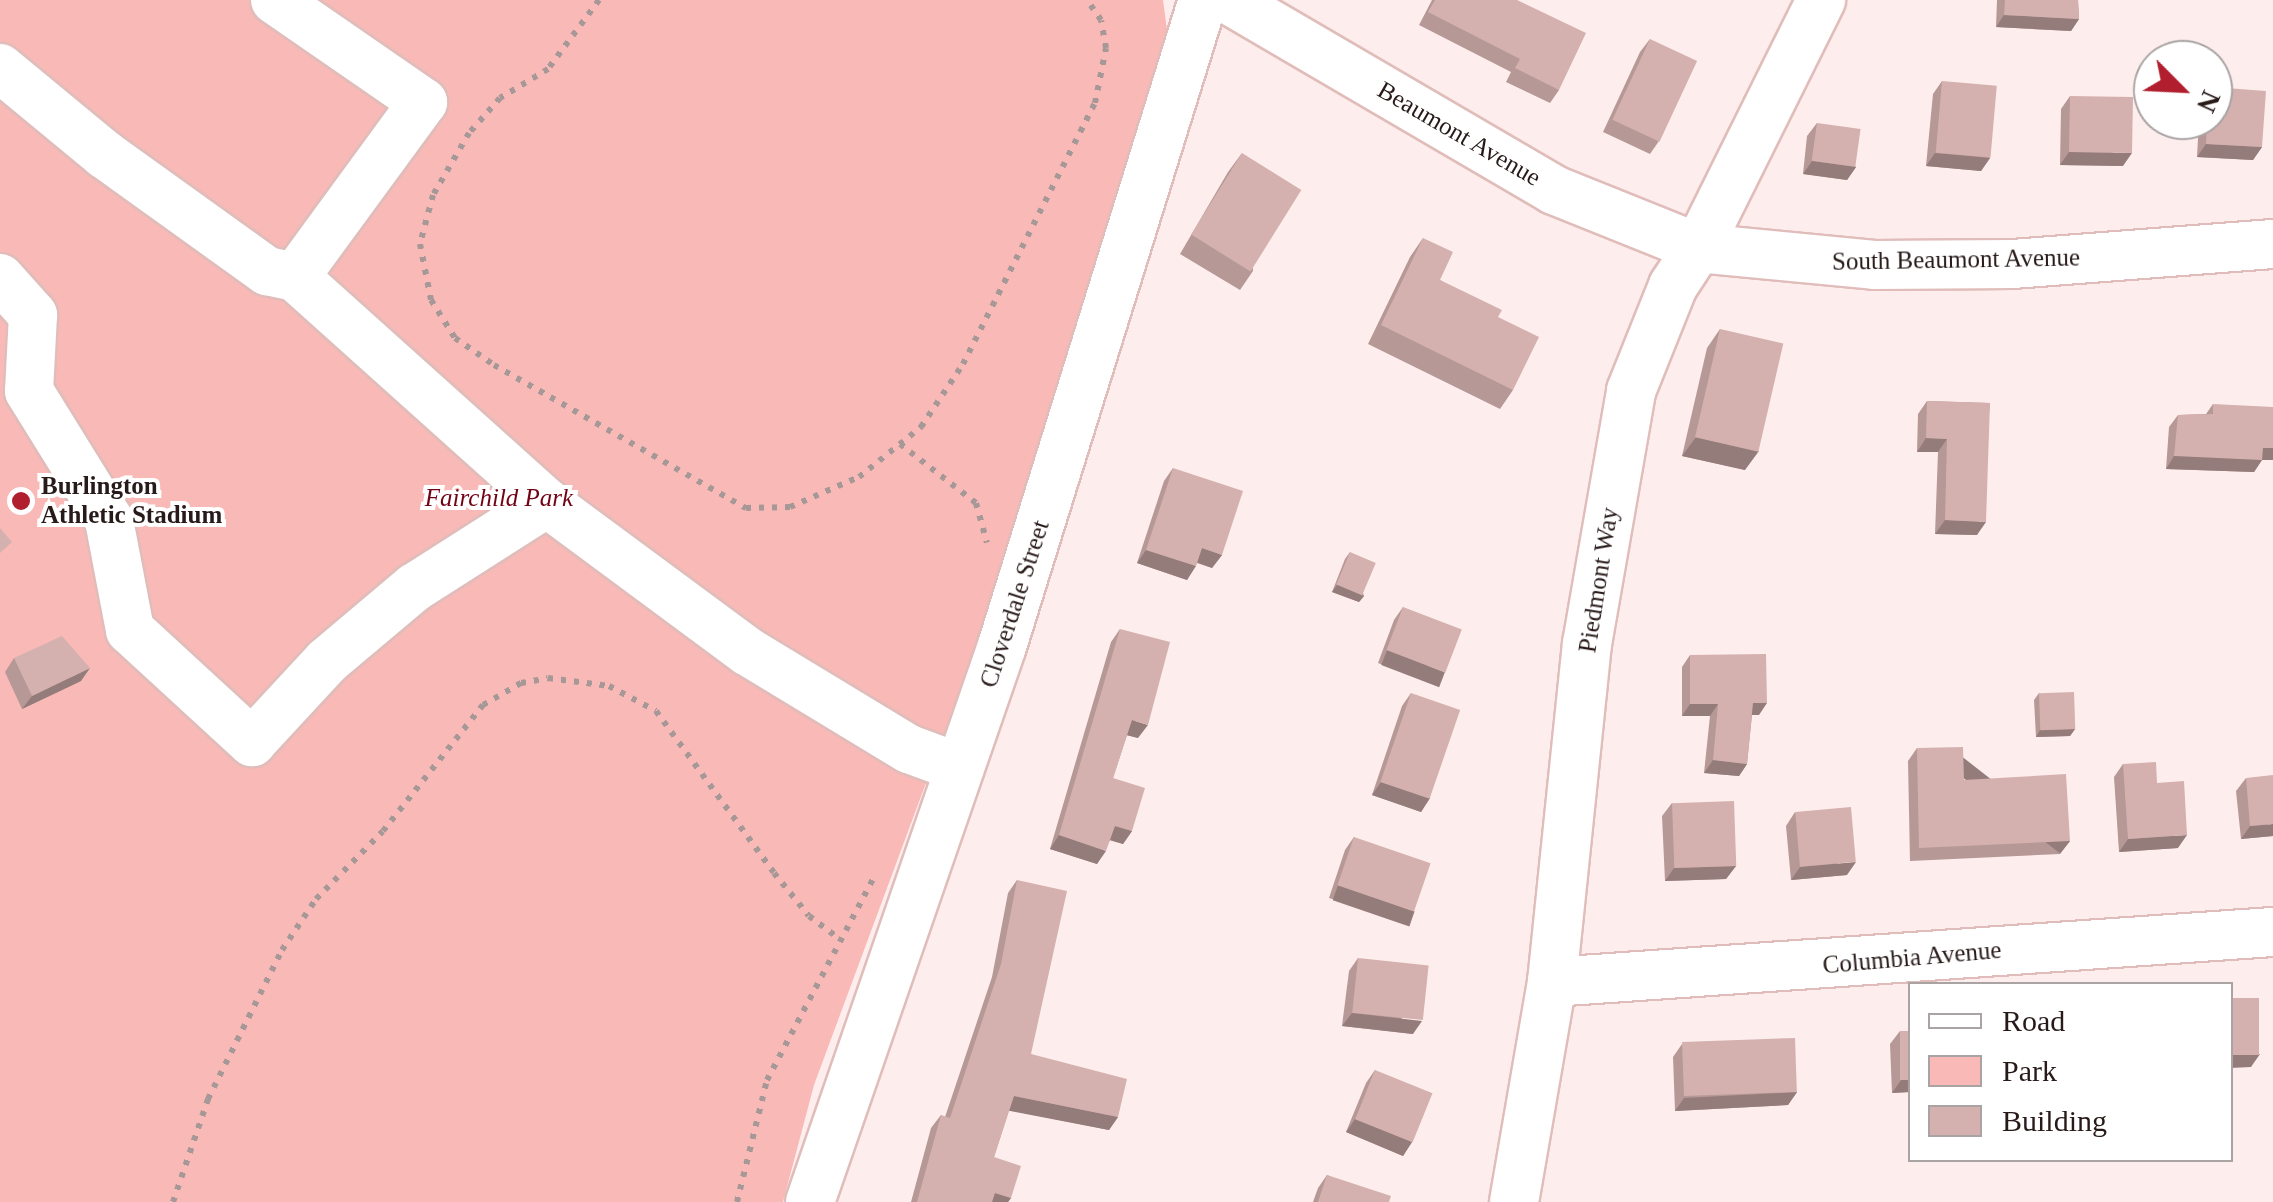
<!DOCTYPE html>
<style>
body{margin:0}
#map{position:relative;width:2273px;height:1202px;overflow:hidden;background:#fdeeed;font-family:"Times New Roman",serif}
div>[style]{position:absolute}
.green>*{inset:0;background:#f9b9b6}
.path>*{height:6px;margin-top:-3px;transform-origin:0;background:repeating-linear-gradient(90deg,#a69897 0 5px,transparent 0 13px)}
.roads{filter:drop-shadow(2px 0 #e0bdba) drop-shadow(-2px 0 #e0bdba) drop-shadow(0 2px #e0bdba) drop-shadow(0 -2px #e0bdba)}
.minor>*{height:48px;margin:-24px;padding:0 24px;transform-origin:24px;border-radius:24px;background:#fff}
.wall>*{inset:0;background:#b69896}
.shaded-wall>*{inset:0;background:#947c7a;transform-origin:0 0}
.building>*{inset:0;background:#d4b1af;transform-origin:0 0}
.dots>*{width:28px;height:28px;translate:-50% -50%;box-sizing:border-box;border:5px solid #fff;border-radius:50%}
span{translate:-50% -50%;white-space:nowrap;text-align:center;line-height:1.15;-webkit-text-stroke:8px #fff;paint-order:stroke}
.street-label{font-size:25px;color:#271a19}
.poi-label{font-size:25px;color:#271a19;font-weight:700}
.left{translate:0 -50%;text-align:left}
.park-label{font-size:25px;color:#720215;font-style:italic}
.legend{position:absolute;left:1908px;top:982px;width:325px;height:180px;box-sizing:border-box;background:#fff;border:2px solid #a9a3a3;margin:0;padding:12px 18px;list-style:none;font-size:30px;color:#271a19}
.legend li{display:flex;align-items:center;gap:20px;height:50px}
.legend b{width:50px;border:2px solid #a9a3a3}
.north{position:absolute;left:2133px;top:40px;width:100px;height:100px;box-sizing:border-box;background:#fff;border:2px solid #a9a3a3;border-radius:50%;rotate:114deg;font-size:28px;font-weight:700;line-height:40px;text-align:center;color:#271a19}
.north::after{content:'';display:block;margin:auto;width:35px;height:45px;background:#b11f2e;clip-path:polygon(50% 0,100% 100%,50% 72%,0 100%)}
</style>
<div id="map">
<div class="green">
<div style="clip-path:polygon(0 0,1163px 0,1167px 30px,989px 613px,814px 1085px,783px 1202px,0 1202px)"></div>
</div>
<div class="path">
<div style="left:599px;top:0;width:86px;rotate:126.5deg"></div>
<div style="left:548px;top:69px;width:56px;rotate:148.9deg"></div>
<div style="left:500px;top:98px;width:47px;rotate:131.5deg"></div>
<div style="left:469px;top:133px;width:72px;rotate:120.1deg"></div>
<div style="left:433px;top:195px;width:51px;rotate:104.9deg"></div>
<div style="left:420px;top:244px;width:57px;rotate:78.9deg"></div>
<div style="left:431px;top:300px;width:45px;rotate:57.7deg"></div>
<div style="left:455px;top:338px;width:47px;rotate:34.7deg"></div>
<div style="left:494px;top:365px;width:290px;rotate:29.6deg"></div>
<div style="left:746px;top:508px;width:44px;rotate:-1.3deg"></div>
<div style="left:790px;top:507px;width:75px;rotate:-23.5deg"></div>
<div style="left:859px;top:477px;width:80px;rotate:-38.9deg"></div>
<div style="left:921px;top:427px;width:76px;rotate:-56.3deg"></div>
<div style="left:963px;top:364px;width:292px;rotate:-63.2deg"></div>
<div style="left:1095px;top:103px;width:56px;rotate:-78.7deg"></div>
<div style="left:1106px;top:48px;width:28px;rotate:-100deg"></div>
<div style="left:1101px;top:20px;width:24px;rotate:-125deg"></div>
<div style="left:900px;top:444px;width:96px;rotate:37.8deg"></div>
<div style="left:976px;top:503px;width:41px;rotate:74.6deg"></div>
<div style="left:173px;top:1202px;width:109px;rotate:-71.2deg"></div>
<div style="left:208px;top:1099px;width:166px;rotate:-63.6deg"></div>
<div style="left:282px;top:950px;width:61px;rotate:-56.3deg"></div>
<div style="left:316px;top:899px;width:95px;rotate:-45.4deg"></div>
<div style="left:383px;top:831px;width:161px;rotate:-51.6deg"></div>
<div style="left:483px;top:705px;width:44px;rotate:-30.1deg"></div>
<div style="left:521px;top:683px;width:27px;rotate:-10deg"></div>
<div style="left:548px;top:678px;width:62px;rotate:7.5deg"></div>
<div style="left:609px;top:686px;width:53px;rotate:28deg"></div>
<div style="left:656px;top:711px;width:200px;rotate:53.9deg"></div>
<div style="left:774px;top:873px;width:55px;rotate:50.9deg"></div>
<div style="left:809px;top:916px;width:36px;rotate:37deg"></div>
<div style="left:737px;top:1202px;width:126px;rotate:-76.2deg"></div>
<div style="left:767px;top:1080px;width:232px;rotate:-62.2deg"></div>
</div>
<div class="roads">
<div class="minor">
<div style="left:275px;top:0;width:180px;rotate:34.6deg"></div>
<div style="left:423px;top:102px;width:217px;rotate:126.2deg"></div>
<div style="left:1229px;top:0;width:376px;rotate:30.3deg"></div>
<div style="left:1554px;top:190px;width:155px;rotate:21.9deg"></div>
<div style="left:1698px;top:248px;width:177px;rotate:5.5deg"></div>
<div style="left:1874px;top:265px;width:139px;rotate:-0.4deg"></div>
<div style="left:2013px;top:264px;width:261px;rotate:-4.4deg"></div>
<div style="left:0;top:68px;width:135px;rotate:39.6deg"></div>
<div style="left:104px;top:154px;width:201px;rotate:35.7deg"></div>
<div style="left:267px;top:271px;width:29px;rotate:12deg"></div>
<div style="left:295px;top:277px;width:338px;rotate:41.9deg"></div>
<div style="left:547px;top:503px;width:249px;rotate:36.5deg"></div>
<div style="left:747px;top:651px;width:189px;rotate:31.2deg"></div>
<div style="left:909px;top:749px;width:54px;rotate:20.4deg"></div>
<div style="left:0;top:278px;width:50px;rotate:48.3deg"></div>
<div style="left:33px;top:315px;width:76px;rotate:93deg"></div>
<div style="left:29px;top:391px;width:152px;rotate:58.2deg"></div>
<div style="left:109px;top:520px;width:112px;rotate:79.2deg"></div>
<div style="left:130px;top:630px;width:166px;rotate:42.6deg"></div>
<div style="left:252px;top:742px;width:110px;rotate:-47.2deg"></div>
<div style="left:327px;top:661px;width:115px;rotate:-40.1deg"></div>
<div style="left:415px;top:587px;width:156px;rotate:-32.5deg"></div>
<div style="left:1552px;top:982px;width:723px;rotate:-3.97deg"></div>
<div style="left:810px;top:1202px;width:588px;rotate:-70.95deg"></div>
<div style="left:1002px;top:646px;width:677px;rotate:-72.72deg"></div>
<div style="left:1514px;top:1202px;width:223px;rotate:-80.2deg"></div>
<div style="left:1552px;top:982px;width:340px;rotate:-84.1deg"></div>
<div style="left:1587px;top:644px;width:257px;rotate:-80.1deg"></div>
<div style="left:1631px;top:391px;width:113px;rotate:-68.2deg"></div>
<div style="left:1673px;top:286px;width:45px;rotate:-56.7deg"></div>
<div style="left:1698px;top:248px;width:277px;rotate:-63.6deg"></div>
</div>
</div>
<div class="wall">
<div style="clip-path:polygon(1432px 0,1517px 0,1559px 90px,1550px 103px,1506px 82px,1511px 72px,1419px 25px)"></div>
<div style="clip-path:polygon(1997px 0,2078px 0,2079px 19px,2071px 31px,1996px 27px)"></div>
<div style="clip-path:polygon(1650px 39px,1659px 141px,1650px 154px,1603px 132px,1640px 52px)"></div>
<div style="clip-path:polygon(1942px 81px,1990px 158px,1981px 171px,1926px 166px,1933px 94px)"></div>
<div style="clip-path:polygon(2070px 96px,2123px 166px,2060px 165px,2061px 109px)"></div>
<div style="clip-path:polygon(2199px 120px,2213px 120px,2262px 147px,2253px 160px,2197px 157px)"></div>
<div style="clip-path:polygon(1817px 123px,1856px 167px,1847px 180px,1803px 174px,1807px 136px)"></div>
<div style="clip-path:polygon(1242px 153px,1253px 271px,1240px 290px,1180px 254px,1228px 172px)"></div>
<div style="clip-path:polygon(1423px 238px,1440px 280px,1498px 317px,1513px 390px,1500px 409px,1368px 344px,1410px 257px)"></div>
<div style="clip-path:polygon(1720px 329px,1745px 470px,1682px 456px,1707px 348px)"></div>
<div style="clip-path:polygon(1927px 401px,1990px 403px,1977px 535px,1935px 534px,1938px 452px,1917px 452px,1918px 414px)"></div>
<div style="clip-path:polygon(2213px 404px,2273px 460px,2262px 460px,2254px 472px,2166px 469px,2169px 427px,2178px 415px,2206px 414px)"></div>
<div style="clip-path:polygon(1173px 468px,1222px 555px,1212px 568px,1197px 563px,1187px 580px,1137px 563px,1164px 481px)"></div>
<div style="clip-path:polygon(1350px 552px,1364px 596px,1359px 602px,1332px 592px,1345px 559px)"></div>
<div style="clip-path:polygon(1403px 607px,1436px 685px,1378px 663px,1394px 620px)"></div>
<div style="clip-path:polygon(1120px 629px,1138px 738px,1127px 735px,1113px 778px,1132px 831px,1123px 844px,1110px 840px,1097px 864px,1050px 849px,1111px 642px)"></div>
<div style="clip-path:polygon(1690px 655px,1759px 715px,1752px 715px,1747px 764px,1739px 776px,1704px 773px,1710px 716px,1682px 716px,1682px 667px)"></div>
<div style="clip-path:polygon(14px 658px,81px 681px,22px 709px,5px 672px)"></div>
<div style="clip-path:polygon(1411px 693px,1430px 798px,1421px 812px,1372px 795px,1402px 706px)"></div>
<div style="clip-path:polygon(2039px 693px,2075px 729px,2070px 736px,2036px 737px,2034px 700px)"></div>
<div style="clip-path:polygon(1917px 748px,1964px 780px,2070px 841px,2060px 854px,1910px 861px,1908px 761px)"></div>
<div style="clip-path:polygon(2123px 764px,2157px 783px,2178px 848px,2119px 852px,2114px 777px)"></div>
<div style="clip-path:polygon(2246px 778px,2273px 836px,2241px 839px,2236px 791px)"></div>
<div style="clip-path:polygon(1672px 803px,1736px 866px,1726px 879px,1665px 881px,1662px 816px)"></div>
<div style="clip-path:polygon(1795px 812px,1847px 875px,1791px 880px,1786px 826px)"></div>
<div style="clip-path:polygon(1354px 837px,1406px 924px,1329px 898px,1345px 850px)"></div>
<div style="clip-path:polygon(1017px 880px,1031px 1054px,1118px 1117px,1109px 1130px,1009px 1110px,994px 1157px,1011px 1198px,1008px 1202px,911px 1202px,931px 1128px,941px 1115px,945px 1117px,992px 977px,1008px 893px)"></div>
<div style="clip-path:polygon(1358px 958px,1413px 1034px,1342px 1026px,1349px 971px)"></div>
<div style="clip-path:polygon(1900px 1031px,1910px 1031px,1910px 1092px,1892px 1093px,1890px 1044px)"></div>
<div style="clip-path:polygon(1682px 1044px,1797px 1092px,1788px 1105px,1675px 1111px,1673px 1057px)"></div>
<div style="clip-path:polygon(1375px 1070px,1412px 1142px,1403px 1156px,1346px 1132px,1366px 1083px)"></div>
<div style="clip-path:polygon(1327px 1175px,1389px 1202px,1313px 1202px,1318px 1188px)"></div>
</div>
<div class="shaded-wall">
<div style="clip-path:polygon(2004px 15px,2079px 19px,2071px 31px,1996px 27px)"></div>
<div style="clip-path:polygon(2206px 144px,2262px 147px,2253px 160px,2197px 157px)"></div>
<div style="clip-path:polygon(2069px 152px,2132px 153px,2123px 166px,2060px 165px)"></div>
<div style="clip-path:polygon(1935px 153px,1990px 158px,1981px 171px,1926px 166px)"></div>
<div style="clip-path:polygon(1812px 161px,1856px 167px,1847px 180px,1803px 174px)"></div>
<div style="clip-path:polygon(1696px 437px,1759px 451px,1745px 470px,1682px 456px)"></div>
<div style="clip-path:polygon(1926px 438px,1947px 439px,1938px 452px,1917px 452px)"></div>
<div style="clip-path:polygon(2263px 448px,2273px 448px,2273px 460px,2260px 460px,2262px 460px,2254px 472px,2166px 469px,2174px 456px)"></div>
<div style="clip-path:polygon(1945px 520px,1986px 522px,1977px 535px,1935px 534px)"></div>
<div style="clip-path:polygon(1202px 548px,1222px 555px,1212px 568px,1193px 561px)"></div>
<div style="clip-path:polygon(1146px 550px,1196px 566px,1187px 580px,1137px 563px)"></div>
<div style="clip-path:polygon(1337px 585px,1364px 596px,1359px 602px,1332px 592px)"></div>
<div style="left:1387px;top:650px;width:62px;height:16px;rotate:21deg"></div>
<div style="clip-path:polygon(90px 668px,81px 681px,22px 709px,32px 696px)"></div>
<div style="clip-path:polygon(1753px 703px,1767px 703px,1759px 715px,1745px 715px)"></div>
<div style="clip-path:polygon(1690px 704px,1718px 704px,1710px 716px,1682px 716px)"></div>
<div style="clip-path:polygon(1132px 720px,1148px 725px,1138px 738px,1122px 734px)"></div>
<div style="clip-path:polygon(2075px 729px,2070px 736px,2036px 737px,2040px 730px)"></div>
<div style="clip-path:polygon(1713px 760px,1747px 764px,1739px 776px,1704px 773px)"></div>
<div style="clip-path:polygon(1381px 782px,1430px 798px,1421px 812px,1372px 795px)"></div>
<div style="clip-path:polygon(2273px 824px,2273px 836px,2241px 839px,2250px 826px)"></div>
<div style="clip-path:polygon(1115px 826px,1132px 831px,1123px 844px,1106px 839px)"></div>
<div style="clip-path:polygon(1059px 835px,1106px 851px,1097px 864px,1050px 849px)"></div>
<div style="clip-path:polygon(2187px 835px,2178px 848px,2119px 852px,2128px 839px)"></div>
<div style="left:2070px;top:841px;width:16px;height:151px;rotate:128deg"></div>
<div style="clip-path:polygon(1856px 862px,1847px 875px,1791px 880px,1800px 867px)"></div>
<div style="clip-path:polygon(1736px 866px,1726px 879px,1665px 881px,1674px 868px)"></div>
<div style="left:1338px;top:885px;width:81px;height:16px;rotate:19deg"></div>
<div style="clip-path:polygon(1352px 1013px,1422px 1021px,1413px 1034px,1342px 1026px)"></div>
<div style="clip-path:polygon(2260px 1054px,2251px 1067px,2230px 1068px,2230px 1055px)"></div>
<div style="clip-path:polygon(1910px 1079px,1910px 1092px,1892px 1093px,1901px 1080px)"></div>
<div style="clip-path:polygon(1797px 1092px,1788px 1105px,1675px 1111px,1684px 1098px)"></div>
<div style="clip-path:polygon(1014px 1096px,1118px 1117px,1109px 1130px,1005px 1110px)"></div>
<div style="clip-path:polygon(1355px 1119px,1412px 1142px,1403px 1156px,1346px 1132px)"></div>
<div style="clip-path:polygon(995px 1193px,1011px 1198px,1008px 1202px,988px 1202px)"></div>
</div>
<div class="building">
<div style="clip-path:polygon(1435px 0,1517px 0,1586px 33px,1559px 90px,1515px 68px,1520px 59px,1428px 12px)"></div>
<div style="clip-path:polygon(2005px 0,2078px 0,2079px 19px,2004px 15px)"></div>
<div style="left:1650px;top:39px;width:52px;height:89px;rotate:25deg"></div>
<div style="left:1942px;top:81px;width:55px;height:72px;rotate:5deg"></div>
<div style="clip-path:polygon(2213px 87px,2266px 91px,2262px 147px,2206px 144px,2207px 120px,2213px 120px)"></div>
<div style="left:2070px;top:96px;width:63px;height:56px;rotate:1deg"></div>
<div style="left:1817px;top:123px;width:44px;height:38px;rotate:8deg"></div>
<div style="left:1242px;top:153px;width:70px;height:96px;rotate:32deg"></div>
<div style="clip-path:polygon(1423px 238px,1453px 252px,1440px 280px,1502px 310px,1498px 317px,1539px 337px,1513px 390px,1381px 325px)"></div>
<div style="left:1720px;top:329px;width:65px;height:111px;rotate:13deg"></div>
<div style="clip-path:polygon(1927px 401px,1990px 403px,1986px 522px,1945px 520px,1947px 439px,1926px 438px)"></div>
<div style="clip-path:polygon(2213px 404px,2273px 407px,2273px 448px,2263px 448px,2262px 460px,2174px 456px,2178px 415px,2213px 414px)"></div>
<div style="clip-path:polygon(1173px 468px,1243px 491px,1222px 555px,1202px 548px,1196px 566px,1146px 550px)"></div>
<div style="clip-path:polygon(0 528px,12px 542px,0 553px)"></div>
<div style="left:1350px;top:552px;width:28px;height:35px;rotate:23deg"></div>
<div style="left:1403px;top:607px;width:63px;height:46px;rotate:21deg"></div>
<div style="clip-path:polygon(1120px 629px,1170px 642px,1148px 725px,1132px 720px,1113px 778px,1145px 788px,1132px 831px,1115px 826px,1106px 851px,1059px 835px)"></div>
<div style="clip-path:polygon(62px 636px,90px 668px,32px 696px,14px 658px)"></div>
<div style="clip-path:polygon(1766px 654px,1767px 703px,1753px 703px,1747px 764px,1713px 760px,1718px 704px,1690px 704px,1690px 655px)"></div>
<div style="left:2074px;top:692px;width:37px;height:35px;rotate:88deg"></div>
<div style="left:1411px;top:693px;width:52px;height:94px;rotate:19deg"></div>
<div style="clip-path:polygon(1963px 747px,1964px 780px,2066px 774px,2070px 841px,1919px 848px,1917px 748px)"></div>
<div style="clip-path:polygon(2156px 762px,2157px 783px,2184px 781px,2187px 835px,2128px 839px,2123px 764px)"></div>
<div style="clip-path:polygon(2273px 775px,2273px 824px,2250px 826px,2246px 778px)"></div>
<div style="left:1734px;top:801px;width:65px;height:62px;rotate:88deg"></div>
<div style="left:1851px;top:807px;width:55px;height:56px;rotate:85deg"></div>
<div style="left:1354px;top:837px;width:81px;height:51px;rotate:19deg"></div>
<div style="clip-path:polygon(1017px 880px,1067px 891px,1031px 1054px,1127px 1079px,1118px 1117px,1014px 1096px,994px 1157px,1021px 1166px,1011px 1198px,995px 1193px,992px 1202px,917px 1202px,941px 1115px,950px 1118px,1001px 964px)"></div>
<div style="left:1358px;top:958px;width:71px;height:55px;rotate:6deg"></div>
<div style="left:2230px;top:998px;width:29px;height:57px"></div>
<div style="left:1900px;top:1031px;width:10px;height:49px"></div>
<div style="left:1795px;top:1038px;width:54px;height:113px;rotate:88deg"></div>
<div style="left:1375px;top:1070px;width:62px;height:53px;rotate:22deg"></div>
<div style="clip-path:polygon(1327px 1175px,1391px 1196px,1389px 1202px,1318px 1202px)"></div>
</div>
<div class="dots">
<div style="left:21px;top:501px;background:#b11f2e"></div>
</div>
<div class="street-label">
<span style="left:1459px;top:134px;rotate:30deg">Beaumont Avenue</span>
<span style="left:1956px;top:260px;rotate:-1deg">South Beaumont Avenue</span>
<span style="left:1599px;top:580px;rotate:-81deg">Piedmont Way</span>
<span style="left:1015px;top:604px;rotate:-72deg">Cloverdale Street</span>
<span style="left:1912px;top:958px;rotate:-5deg">Columbia Avenue</span>
</div>
<div class="poi-label">
<span class="left" style="left:41px;top:501px">Burlington<br>Athletic Stadium</span>
</div>
<div class="park-label">
<span style="left:499px;top:498px">Fairchild Park</span>
</div>
<ul class="legend">
<li><b style="height:12px;background:#fff"></b>Road</li>
<li><b style="height:28px;background:#f9b9b6"></b>Park</li>
<li><b style="height:28px;background:#d4b1af"></b>Building</li>
</ul>
<div class="north">N</div>
</div>
